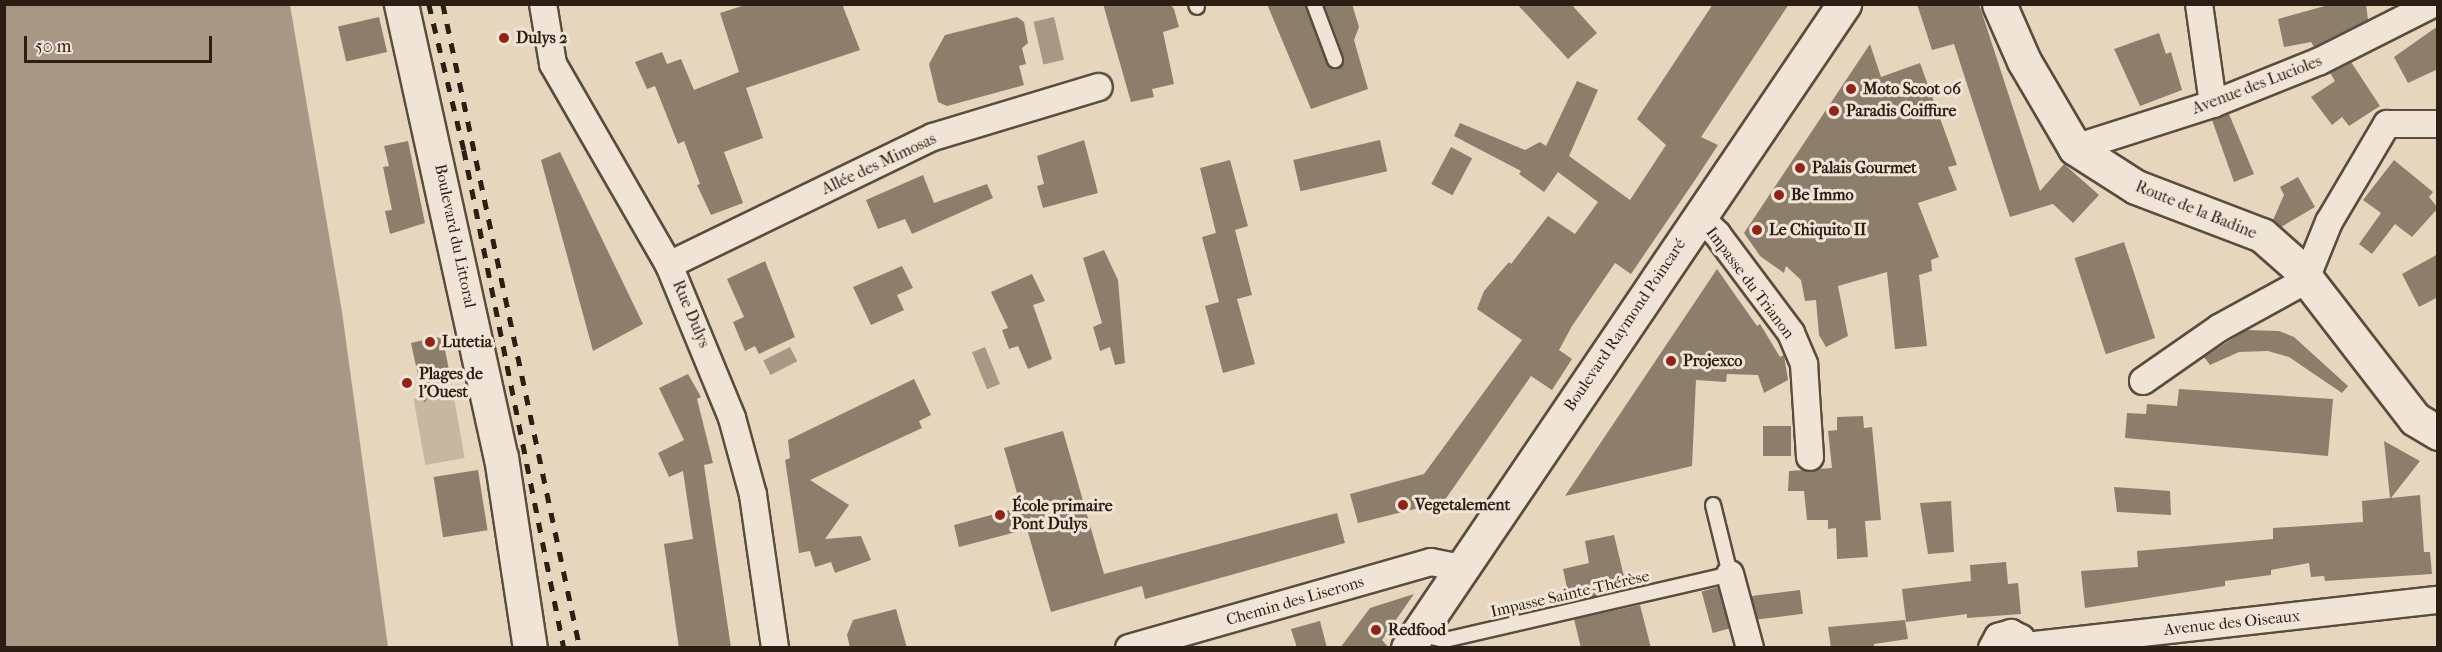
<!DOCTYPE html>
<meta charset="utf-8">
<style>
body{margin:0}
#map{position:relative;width:2442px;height:652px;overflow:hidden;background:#e6d6be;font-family:"IM FELL French Canon",serif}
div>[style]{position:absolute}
.green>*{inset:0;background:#c7b7a1;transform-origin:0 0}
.water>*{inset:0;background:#a79784;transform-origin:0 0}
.building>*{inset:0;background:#8d7e6c;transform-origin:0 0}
.roads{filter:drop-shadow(2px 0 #5b4c3e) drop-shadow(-2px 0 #5b4c3e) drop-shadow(0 2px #5b4c3e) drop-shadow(0 -2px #5b4c3e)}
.lane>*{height:14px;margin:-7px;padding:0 7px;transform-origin:7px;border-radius:7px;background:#efe4d5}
.street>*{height:26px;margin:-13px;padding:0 13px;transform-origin:13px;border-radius:13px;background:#efe4d5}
.secondary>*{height:33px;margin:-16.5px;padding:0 16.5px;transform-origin:16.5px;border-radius:16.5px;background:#efe4d5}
.rail>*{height:4.5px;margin-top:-2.25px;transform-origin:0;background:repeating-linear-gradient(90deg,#2d1e14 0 10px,transparent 0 20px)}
.dots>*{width:16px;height:16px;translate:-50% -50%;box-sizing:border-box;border:3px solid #efe4d5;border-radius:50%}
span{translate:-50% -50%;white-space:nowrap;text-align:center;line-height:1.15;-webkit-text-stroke:6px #efe4d5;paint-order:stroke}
.poi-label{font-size:16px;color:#2d1e14;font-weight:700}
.left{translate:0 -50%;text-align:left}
.street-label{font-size:16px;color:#2d1e14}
.frame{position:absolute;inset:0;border:6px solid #2d1e14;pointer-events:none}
.scale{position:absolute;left:24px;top:36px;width:188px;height:27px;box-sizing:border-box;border:3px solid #2d1e14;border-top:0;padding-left:8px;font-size:18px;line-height:21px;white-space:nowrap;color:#2d1e14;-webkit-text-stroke:4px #efe4d5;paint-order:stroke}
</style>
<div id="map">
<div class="green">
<div style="left:453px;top:392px;width:67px;height:40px;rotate:80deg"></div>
</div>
<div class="water">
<div style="clip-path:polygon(4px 5px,290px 5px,342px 312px,388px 647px,5px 647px)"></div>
<div style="left:1054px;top:17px;width:44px;height:21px;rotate:77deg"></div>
<div style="left:790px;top:347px;width:16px;height:30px;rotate:63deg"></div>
<div style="left:985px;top:347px;width:40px;height:14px;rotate:68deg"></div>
</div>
<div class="building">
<div style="clip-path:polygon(748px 4px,842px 4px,860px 50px,746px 88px,763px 138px,724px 152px,743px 203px,711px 215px,697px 185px,700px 184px,684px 141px,678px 144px,655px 86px,647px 89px,635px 62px,662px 52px,667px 64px,681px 59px,694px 90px,739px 72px,720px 13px)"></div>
<div style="clip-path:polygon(1103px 4px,1170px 4px,1174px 9px,1179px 27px,1163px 32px,1174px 84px,1152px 89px,1154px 97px,1131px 102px)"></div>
<div style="clip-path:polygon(1267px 4px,1305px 4px,1327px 63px,1334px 69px,1342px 66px,1344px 57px,1324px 4px,1352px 4px,1359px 27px,1354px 40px,1368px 89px,1311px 109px)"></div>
<div style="clip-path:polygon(1517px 4px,1571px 4px,1597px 33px,1568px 59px)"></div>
<div style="clip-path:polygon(1713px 4px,1789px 4px,1701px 137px,1718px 145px,1695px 180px,1631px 274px,1615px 263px,1572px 326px,1559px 350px,1572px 359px,1552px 390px,1531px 376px,1440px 507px,1435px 504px,1358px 523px,1350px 494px,1424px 474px,1522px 340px,1477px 309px,1484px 291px,1509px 262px,1511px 264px,1548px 216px,1575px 234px,1598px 202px,1558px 172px,1544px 192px,1519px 174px,1521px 171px,1454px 136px,1460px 123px,1525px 150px,1540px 142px,1546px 146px,1577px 81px,1598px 90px,1569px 156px,1630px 200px,1666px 145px,1637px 119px)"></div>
<div style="clip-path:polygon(1917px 4px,1979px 4px,2040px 191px,2064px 164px,2099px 195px,2073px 223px,2053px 204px,2010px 217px,1954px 44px,1932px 50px)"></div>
<div style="clip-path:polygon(2332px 4px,2366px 4px,2368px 20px,2314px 47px,2311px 42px,2284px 47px,2278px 19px)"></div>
<div style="left:379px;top:17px;width:36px;height:42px;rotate:77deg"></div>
<div style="clip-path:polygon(1017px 17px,1024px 22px,1028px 43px,1022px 48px,1026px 64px,1019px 66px,1024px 85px,947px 106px,938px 102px,929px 64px,945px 35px)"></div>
<div style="clip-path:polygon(2438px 26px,2438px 69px,2408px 83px,2394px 57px)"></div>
<div style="clip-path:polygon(2159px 33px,2166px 54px,2171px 52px,2182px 90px,2140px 106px,2114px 49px)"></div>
<div style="clip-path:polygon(1870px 44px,1881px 77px,1920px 63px,1957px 165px,1948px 167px,1957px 190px,1918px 203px,1939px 257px,1931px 260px,1932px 271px,1919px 275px,1927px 346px,1895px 349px,1887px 272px,1838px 286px,1848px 336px,1826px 347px,1819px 335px,1816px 300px,1805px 301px,1801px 280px,1786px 266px,1784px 273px,1760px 256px,1744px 233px)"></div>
<div style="clip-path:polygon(2351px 62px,2380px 106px,2349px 126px,2342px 117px,2332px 125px,2311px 97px,2335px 81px,2330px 73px)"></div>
<div style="clip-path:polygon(2229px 114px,2254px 174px,2234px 182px,2212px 120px)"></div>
<div style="clip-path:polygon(1084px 140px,1098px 193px,1043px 208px,1037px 186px,1044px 184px,1037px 156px)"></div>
<div style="left:1380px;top:140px;width:32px;height:89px;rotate:77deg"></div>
<div style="clip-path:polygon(408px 141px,425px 223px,390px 234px,385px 211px,392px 210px,383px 167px,389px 166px,384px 146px)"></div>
<div style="left:1451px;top:147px;width:24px;height:42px;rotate:28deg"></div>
<div style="clip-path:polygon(560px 152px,643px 324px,593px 351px,541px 160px)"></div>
<div style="clip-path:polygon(1230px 160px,1248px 226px,1235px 230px,1252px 295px,1237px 299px,1255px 364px,1223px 373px,1205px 306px,1219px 302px,1202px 237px,1216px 233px,1200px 168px)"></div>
<div style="clip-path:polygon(2394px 160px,2433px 192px,2429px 197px,2438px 208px,2412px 237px,2395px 224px,2372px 254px,2359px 244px,2381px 213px,2363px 200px)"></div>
<div style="clip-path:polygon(923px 175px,934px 203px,987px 184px,993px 198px,912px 234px,905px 219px,878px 229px,866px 200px)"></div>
<div style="clip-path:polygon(2298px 177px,2315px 207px,2281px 227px,2273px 220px,2284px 195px,2280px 187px)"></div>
<div style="left:2124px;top:242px;width:101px;height:52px;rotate:72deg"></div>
<div style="clip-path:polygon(1104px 250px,1118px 280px,1125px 363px,1115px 365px,1110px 347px,1100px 351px,1093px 327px,1102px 323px,1083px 258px)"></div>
<div style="clip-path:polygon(2438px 254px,2438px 297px,2419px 307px,2402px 274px)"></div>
<div style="clip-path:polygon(765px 261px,795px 337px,759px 354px,755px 346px,745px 351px,733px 322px,744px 317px,727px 279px)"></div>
<div style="clip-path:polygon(902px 266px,913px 288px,897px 295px,904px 310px,871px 325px,853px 287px)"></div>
<div style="clip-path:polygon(1717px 269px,1757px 326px,1760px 324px,1780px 357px,1784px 355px,1788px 380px,1764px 393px,1758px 375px,1727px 374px,1726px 382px,1696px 380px,1692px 466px,1565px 496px)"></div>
<div style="clip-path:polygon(1032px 274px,1045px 301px,1033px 305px,1052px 359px,1028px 369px,1018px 346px,1009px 349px,1002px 330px,1008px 328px,991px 292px)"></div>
<div style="clip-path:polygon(2246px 330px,2279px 331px,2294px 337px,2348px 386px,2342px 393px,2289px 357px,2268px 351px,2239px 352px,2210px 365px,2204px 357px)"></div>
<div style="clip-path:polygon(437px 337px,443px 340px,449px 370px,424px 403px,411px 343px)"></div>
<div style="clip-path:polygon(688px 374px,701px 397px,697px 399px,713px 463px,704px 465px,731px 648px,679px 648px,664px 544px,693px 539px,683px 471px,669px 477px,658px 453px,684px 440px,659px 388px)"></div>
<div style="clip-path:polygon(914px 379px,931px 415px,919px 421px,922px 428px,810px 480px,849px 505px,825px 539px,861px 536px,871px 560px,835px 573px,831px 562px,815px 567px,810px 551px,799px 553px,785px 460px,790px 458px,788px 440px)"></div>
<div style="clip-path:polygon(2179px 389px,2333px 399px,2328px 456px,2125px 438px,2127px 413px,2146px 414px,2147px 404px,2177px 406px)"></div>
<div style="clip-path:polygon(1863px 416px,1864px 428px,1872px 427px,1881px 520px,1865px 521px,1868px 557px,1837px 559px,1836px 528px,1828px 529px,1828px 520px,1807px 520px,1804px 491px,1788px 491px,1789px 471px,1832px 468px,1828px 431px,1837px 430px,1837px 417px)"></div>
<div style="left:1791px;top:426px;width:30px;height:28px;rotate:90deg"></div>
<div style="clip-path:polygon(1063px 431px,1104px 574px,1337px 513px,1345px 543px,1145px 599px,1142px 586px,1051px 612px,1027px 529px,959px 547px,954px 525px,1021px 507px,1004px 448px)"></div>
<div style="clip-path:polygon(2384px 441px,2420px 461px,2391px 498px,2420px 495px,2424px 552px,2430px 552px,2432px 574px,2325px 581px,2324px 576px,2311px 577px,2309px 563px,2271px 570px,2271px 575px,2225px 581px,2225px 586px,2085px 608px,2081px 571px,2138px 567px,2137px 551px,2273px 539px,2273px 528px,2363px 522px,2362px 501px,2390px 498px)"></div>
<div style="left:478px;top:470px;width:61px;height:45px;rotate:81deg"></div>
<div style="clip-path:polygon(2114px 487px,2170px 491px,2171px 515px,2117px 512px)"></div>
<div style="clip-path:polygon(1951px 501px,1954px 552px,1928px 554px,1920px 503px)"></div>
<div style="clip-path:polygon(1614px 535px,1627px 589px,1570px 602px,1563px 569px,1589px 563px,1585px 541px)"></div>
<div style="clip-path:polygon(2006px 562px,2008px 584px,2018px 583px,2021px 614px,1967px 618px,1967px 614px,1906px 622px,1902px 589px,1971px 581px,1970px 565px)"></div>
<div style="left:1718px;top:587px;width:43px;height:17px;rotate:75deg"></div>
<div style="left:1800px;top:590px;width:24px;height:49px;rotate:83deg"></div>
<div style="clip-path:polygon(1414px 594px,1382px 640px,1389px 648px,1340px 648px,1370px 608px)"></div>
<div style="clip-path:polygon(1640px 605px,1651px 648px,1581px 648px,1574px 619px)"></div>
<div style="clip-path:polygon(896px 609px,907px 648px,850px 648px,847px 635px,853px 620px)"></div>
<div style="clip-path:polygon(1905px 620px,1908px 639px,1874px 644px,1874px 648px,1831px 648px,1828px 627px)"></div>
<div style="clip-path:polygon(1320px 621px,1327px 648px,1297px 648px,1291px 629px)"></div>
</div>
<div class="roads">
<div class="lane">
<div style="left:1196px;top:4px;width:3px;rotate:72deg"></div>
<div style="left:1314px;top:4px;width:60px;rotate:69.4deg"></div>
<div style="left:1417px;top:634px;width:29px;rotate:12deg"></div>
<div style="left:1445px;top:640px;width:293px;rotate:-13deg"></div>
<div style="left:1730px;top:574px;width:71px;rotate:-103.8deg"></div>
</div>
<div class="street">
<div style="left:543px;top:4px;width:61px;rotate:80.5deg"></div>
<div style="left:553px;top:64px;width:232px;rotate:60deg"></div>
<div style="left:669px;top:265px;width:165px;rotate:67.6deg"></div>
<div style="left:732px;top:418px;width:80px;rotate:74.7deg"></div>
<div style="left:753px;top:495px;width:155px;rotate:81.8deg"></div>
<div style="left:2199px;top:4px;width:101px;rotate:82deg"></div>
<div style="left:2075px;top:148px;width:145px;rotate:-17.7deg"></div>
<div style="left:2213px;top:104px;width:115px;rotate:-21.9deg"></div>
<div style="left:2320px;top:61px;width:127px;rotate:-26.8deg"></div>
<div style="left:1699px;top:217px;width:25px;rotate:43deg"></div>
<div style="left:1717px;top:234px;width:124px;rotate:53.2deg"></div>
<div style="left:1791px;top:333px;width:34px;rotate:67deg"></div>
<div style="left:1804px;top:364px;width:93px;rotate:86.3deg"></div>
<div style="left:669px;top:265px;width:293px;rotate:-25.9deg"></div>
<div style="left:933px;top:137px;width:173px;rotate:-16.8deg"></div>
<div style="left:2143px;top:381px;width:93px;rotate:-34.9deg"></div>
<div style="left:2219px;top:328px;width:98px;rotate:-28.7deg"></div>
<div style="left:2305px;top:281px;width:64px;rotate:-67.9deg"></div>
<div style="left:2329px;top:222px;width:114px;rotate:-59.4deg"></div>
<div style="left:2387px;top:124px;width:51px"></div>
<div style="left:1730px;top:574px;width:77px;rotate:74.9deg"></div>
<div style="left:2026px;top:646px;width:415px;rotate:-6.4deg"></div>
<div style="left:1129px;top:648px;width:314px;rotate:-15.9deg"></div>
<div style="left:1431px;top:562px;width:31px;rotate:11deg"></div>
<div style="left:1992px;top:648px;width:13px;rotate:-61deg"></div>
<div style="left:1998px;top:637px;width:14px;rotate:-17deg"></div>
<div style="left:2011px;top:633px;width:11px;rotate:27deg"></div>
<div style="left:2021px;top:638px;width:11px;rotate:63deg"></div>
</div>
<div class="secondary">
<div style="left:401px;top:4px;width:464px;rotate:77.6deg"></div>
<div style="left:501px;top:457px;width:193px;rotate:81.4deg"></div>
<div style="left:1999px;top:4px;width:62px;rotate:66.3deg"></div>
<div style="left:2024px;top:61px;width:101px;rotate:59.6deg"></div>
<div style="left:2075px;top:148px;width:72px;rotate:32.6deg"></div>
<div style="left:2136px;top:187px;width:135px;rotate:20.9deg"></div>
<div style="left:2262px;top:235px;width:45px;rotate:41.4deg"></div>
<div style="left:2296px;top:265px;width:195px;rotate:52.3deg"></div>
<div style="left:2415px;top:419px;width:27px;rotate:31deg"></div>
<div style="left:1408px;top:648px;width:778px;rotate:-55.9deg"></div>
</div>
</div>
<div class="rail">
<div style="left:429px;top:4px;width:150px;rotate:76.5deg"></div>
<div style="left:464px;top:150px;width:508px;rotate:78.65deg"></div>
<div style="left:443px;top:4px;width:658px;rotate:77.99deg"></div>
</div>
<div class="dots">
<div style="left:504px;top:38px;background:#8f2418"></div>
<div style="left:1851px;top:89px;background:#8f2418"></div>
<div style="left:1834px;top:111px;background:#8f2418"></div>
<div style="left:1800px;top:168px;background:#8f2418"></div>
<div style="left:1779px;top:195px;background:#8f2418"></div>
<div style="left:1757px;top:230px;background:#8f2418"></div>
<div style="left:430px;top:342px;background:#8f2418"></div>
<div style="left:1671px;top:361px;background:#8f2418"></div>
<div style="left:407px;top:383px;background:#8f2418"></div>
<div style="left:1403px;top:505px;background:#8f2418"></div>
<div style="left:1000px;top:515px;background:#8f2418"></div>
<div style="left:1376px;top:630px;background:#8f2418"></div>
</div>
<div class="poi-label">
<span class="left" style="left:516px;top:38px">Dulys 2</span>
<span class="left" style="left:1863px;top:89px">Moto Scoot 06</span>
<span class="left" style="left:1846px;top:111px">Paradis Coiffure</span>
<span class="left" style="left:1812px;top:168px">Palais Gourmet</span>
<span class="left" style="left:1791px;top:195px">Be Immo</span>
<span class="left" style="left:1769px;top:230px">Le Chiquito II</span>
<span class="left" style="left:442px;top:342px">Lutetia</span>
<span class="left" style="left:1683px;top:361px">Projexco</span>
<span class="left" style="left:419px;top:383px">Plages de<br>l'Ouest</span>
<span class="left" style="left:1415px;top:505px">Vegetalement</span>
<span class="left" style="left:1012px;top:515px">École primaire<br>Pont Dulys</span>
<span class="left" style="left:1388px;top:630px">Redfood</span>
</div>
<div class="street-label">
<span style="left:2257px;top:85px;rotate:-21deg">Avenue des Lucioles</span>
<span style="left:879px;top:164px;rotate:-25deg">Allée des Mimosas</span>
<span style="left:2196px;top:210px;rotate:22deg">Route de la Badine</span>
<span style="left:455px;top:236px;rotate:78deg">Boulevard du Littoral</span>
<span style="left:1750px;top:283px;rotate:53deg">Impasse du Trianon</span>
<span style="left:691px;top:314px;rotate:67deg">Rue Dulys</span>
<span style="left:1625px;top:325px;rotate:-56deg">Boulevard Raymond Poincaré</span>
<span style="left:1570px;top:594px;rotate:-13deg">Impasse Sainte-Thérèse</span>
<span style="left:1295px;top:601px;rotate:-16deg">Chemin des Liserons</span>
<span style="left:2232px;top:623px;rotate:-6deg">Avenue des Oiseaux</span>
</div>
<div class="frame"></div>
<div class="scale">50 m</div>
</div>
